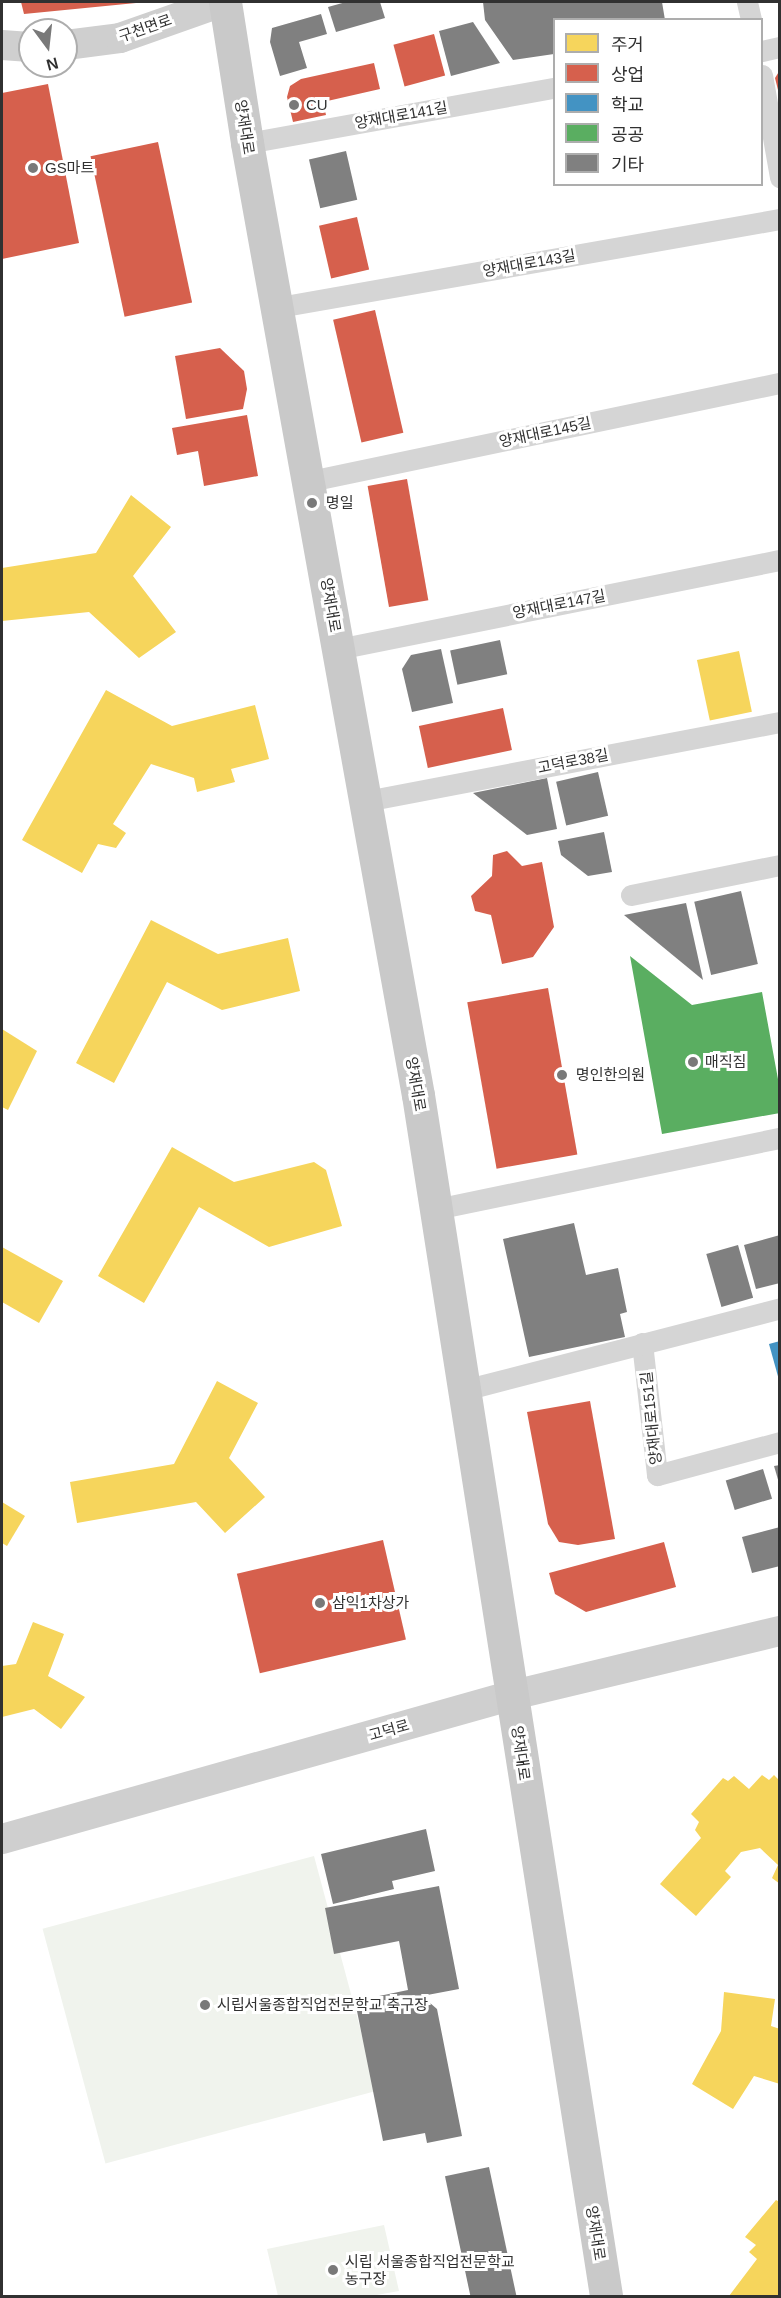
<!DOCTYPE html>
<meta charset="utf-8">
<style>
body{margin:0}
#map{position:relative;width:781px;height:2298px;overflow:hidden;background:#fff;font-family:Helvetica,"Noto Sans KR",sans-serif}
div>[style]{position:absolute}
.green>*{inset:0;background:#f0f3ed;transform-origin:0 0}
.homes>*{inset:0;background:#f6d55c;transform-origin:0 0}
.shops>*{inset:0;background:#d6604d;transform-origin:0 0}
.schools>*{inset:0;background:#4393c3}
.public>*{inset:0;background:#5aae61}
.building>*{inset:0;background:#808080;transform-origin:0 0}
.minor>*{height:21px;margin:-10.5px;padding:0 10.5px;transform-origin:10.5px;border-radius:10.5px;background:#d5d5d5}
.secondary>*{height:30px;margin:-15px;padding:0 15px;transform-origin:15px;border-radius:15px;background:#cfcfcf}
.primary>*{height:33px;margin:-16.5px;padding:0 16.5px;transform-origin:16.5px;border-radius:16.5px;background:#c9c9c9}
.dots>*{width:16px;height:16px;translate:-50% -50%;box-sizing:border-box;border:3px solid #fff;border-radius:50%}
span{translate:-50% -50%;white-space:nowrap;text-align:center;line-height:1.15;-webkit-text-stroke:6px #fff;paint-order:stroke}
.street-label{font-size:15px;color:#313131}
.poi-label{font-size:15px;color:#313131}
.left{translate:0 -50%;text-align:left}
.frame{position:absolute;inset:0;border:3px solid #313131;pointer-events:none}
.legend{position:absolute;left:553px;top:18px;width:210px;height:168px;box-sizing:border-box;background:#fff;border:2px solid #adadad;margin:0;padding:8px 10px;list-style:none;font-size:18px;color:#313131}
.legend li{display:flex;align-items:center;gap:12px;height:30px}
.legend b{width:30px;border:2px solid #adadad}
.north{position:absolute;left:18px;top:18px;width:60px;height:60px;box-sizing:border-box;background:#fff;border:2px solid #adadad;border-radius:50%;rotate:165deg;font-size:16px;font-weight:700;line-height:24px;text-align:center;color:#313131}
.north::after{content:'';display:block;margin:auto;width:21px;height:27px;background:#797979;clip-path:polygon(50% 0,100% 100%,50% 72%,0 100%)}
</style>
<div id="map">
<div class="green">
<div style="left:314px;top:1856px;width:243px;height:281px;rotate:75deg"></div>
<div style="clip-path:polygon(384px 2225px,399px 2291px,371px 2296px,278px 2296px,267px 2249px)"></div>
</div>
<div class="homes">
<div style="clip-path:polygon(131px 495px,171px 527px,133px 576px,176px 632px,139px 658px,89px 612px,2px 621px,2px 568px,96px 553px)"></div>
<div style="left:739px;top:651px;width:62px;height:43px;rotate:78deg"></div>
<div style="clip-path:polygon(106px 690px,172px 726px,255px 705px,269px 759px,231px 769px,235px 782px,197px 792px,194px 778px,151px 764px,113px 824px,126px 833px,116px 848px,98px 844px,82px 873px,22px 840px)"></div>
<div style="clip-path:polygon(151px 920px,218px 954px,288px 938px,300px 991px,222px 1010px,167px 982px,114px 1083px,76px 1063px)"></div>
<div style="clip-path:polygon(2px 1029px,37px 1051px,8px 1110px,2px 1107px)"></div>
<div style="clip-path:polygon(172px 1147px,234px 1182px,314px 1162px,326px 1170px,342px 1226px,269px 1247px,199px 1207px,144px 1303px,98px 1276px)"></div>
<div style="clip-path:polygon(2px 1247px,63px 1281px,39px 1323px,2px 1302px)"></div>
<div style="clip-path:polygon(217px 1381px,258px 1403px,229px 1458px,265px 1497px,225px 1533px,196px 1502px,77px 1523px,70px 1482px,174px 1464px)"></div>
<div style="clip-path:polygon(2px 1502px,25px 1516px,7px 1546px,2px 1543px)"></div>
<div style="clip-path:polygon(33px 1622px,64px 1634px,48px 1676px,85px 1697px,61px 1729px,34px 1709px,2px 1717px,2px 1666px,16px 1664px)"></div>
<div style="clip-path:polygon(762px 1775px,769px 1780px,774px 1775px,780px 1781px,780px 1884px,772px 1878px,778px 1865px,760px 1848px,741px 1852px,725px 1871px,731px 1877px,696px 1916px,660px 1884px,701px 1838px,695px 1830px,699px 1822px,691px 1814px,723px 1778px,728px 1781px,734px 1776px,749px 1789px)"></div>
<div style="clip-path:polygon(724px 1992px,775px 1999px,771px 2026px,780px 2029px,780px 2084px,754px 2076px,733px 2109px,692px 2084px,721px 2031px)"></div>
<div style="clip-path:polygon(776px 2200px,780px 2202px,780px 2296px,729px 2296px,757px 2259px,749px 2252px,756px 2245px,745px 2237px)"></div>
</div>
<div class="shops">
<div style="clip-path:polygon(21px 2px,136px 2px,136px 3px,24px 14px)"></div>
<div style="left:434px;top:34px;width:43px;height:42px;rotate:75deg"></div>
<div style="clip-path:polygon(374px 63px,380px 89px,323px 102px,326px 115px,293px 122px,287px 97px,290px 86px,301px 79px)"></div>
<div style="clip-path:polygon(780px 70px,780px 93px,779px 94px,775px 78px)"></div>
<div style="clip-path:polygon(48px 84px,79px 243px,2px 259px,2px 93px)"></div>
<div style="left:158px;top:142px;width:164px;height:69px;rotate:78deg"></div>
<div style="left:357px;top:217px;width:54px;height:39px;rotate:77deg"></div>
<div style="left:375px;top:310px;width:126px;height:43px;rotate:77deg"></div>
<div style="clip-path:polygon(220px 348px,244px 371px,247px 389px,243px 409px,186px 419px,175px 356px)"></div>
<div style="clip-path:polygon(247px 415px,258px 476px,204px 486px,198px 451px,177px 455px,172px 428px)"></div>
<div style="left:407px;top:479px;width:123px;height:40px;rotate:80deg"></div>
<div style="left:503px;top:708px;width:43px;height:86px;rotate:78deg"></div>
<div style="clip-path:polygon(507px 851px,522px 866px,542px 862px,554px 927px,533px 957px,502px 964px,491px 915px,475px 911px,471px 896px,492px 876px,493px 855px)"></div>
<div style="left:548px;top:988px;width:169px;height:82px;rotate:80deg"></div>
<div style="clip-path:polygon(590px 1401px,615px 1539px,578px 1545px,559px 1542px,548px 1524px,527px 1412px)"></div>
<div style="left:383px;top:1540px;width:102px;height:150px;rotate:77deg"></div>
<div style="clip-path:polygon(664px 1542px,676px 1587px,586px 1612px,555px 1594px,549px 1573px)"></div>
</div>
<div class="schools">
<div style="clip-path:polygon(780px 1341px,780px 1380px,779px 1380px,769px 1344px)"></div>
</div>
<div class="public">
<div style="clip-path:polygon(630px 956px,692px 1005px,762px 992px,780px 1090px,780px 1113px,662px 1134px)"></div>
</div>
<div class="building">
<div style="clip-path:polygon(346px 2px,380px 2px,385px 18px,336px 32px,328px 7px)"></div>
<div style="clip-path:polygon(483px 2px,662px 2px,665px 20px,554px 20px,554px 54px,513px 60px,485px 20px)"></div>
<div style="clip-path:polygon(321px 14px,327px 34px,299px 42px,307px 68px,280px 76px,270px 42px,272px 28px)"></div>
<div style="clip-path:polygon(473px 22px,500px 63px,451px 76px,439px 31px)"></div>
<div style="left:346px;top:151px;width:50px;height:38px;rotate:77deg"></div>
<div style="left:500px;top:640px;width:35px;height:51px;rotate:78deg"></div>
<div style="clip-path:polygon(441px 649px,453px 703px,412px 712px,402px 669px,411px 655px)"></div>
<div style="left:598px;top:772px;width:45px;height:43px;rotate:77deg"></div>
<div style="clip-path:polygon(547px 778px,557px 829px,527px 835px,473px 793px)"></div>
<div style="clip-path:polygon(604px 832px,612px 872px,588px 876px,561px 855px,558px 841px)"></div>
<div style="left:741px;top:891px;width:75px;height:48px;rotate:77deg"></div>
<div style="clip-path:polygon(686px 903px,703px 980px,624px 915px)"></div>
<div style="clip-path:polygon(574px 1223px,586px 1275px,618px 1268px,627px 1312px,620px 1314px,625px 1337px,529px 1357px,503px 1239px)"></div>
<div style="clip-path:polygon(780px 1235px,780px 1283px,756px 1289px,744px 1245px)"></div>
<div style="left:738px;top:1245px;width:55px;height:33px;rotate:74deg"></div>
<div style="clip-path:polygon(780px 1465px,780px 1483px,779px 1483px,774px 1466px)"></div>
<div style="left:763px;top:1469px;width:31px;height:39px;rotate:73deg"></div>
<div style="clip-path:polygon(780px 1527px,780px 1566px,752px 1573px,742px 1537px)"></div>
<div style="clip-path:polygon(426px 1829px,435px 1871px,392px 1881px,394px 1889px,333px 1904px,321px 1854px)"></div>
<div style="clip-path:polygon(439px 1886px,459px 1989px,422px 1996px,437px 2009px,462px 2136px,427px 2143px,425px 2133px,383px 2141px,355px 2001px,408px 1990px,399px 1941px,334px 1954px,325px 1908px)"></div>
<div style="left:489px;top:2167px;width:132px;height:45px;rotate:78deg"></div>
</div>
<div class="minor">
<div style="left:747px;top:2px;width:18px;rotate:77deg"></div>
<div style="left:762px;top:51px;width:18px;rotate:-13deg"></div>
<div style="left:762px;top:75px;width:104px;rotate:80deg"></div>
<div style="left:247px;top:143px;width:312px;rotate:-10.2deg"></div>
<div style="left:279px;top:307px;width:509px;rotate:-9.96deg"></div>
<div style="left:310px;top:481px;width:480px;rotate:-11.8deg"></div>
<div style="left:338px;top:649px;width:451px;rotate:-11.4deg"></div>
<div style="left:366px;top:801px;width:421px;rotate:-10.8deg"></div>
<div style="left:631px;top:895px;width:152px;rotate:-11.4deg"></div>
<div style="left:436px;top:1209px;width:351px;rotate:-11.7deg"></div>
<div style="left:642px;top:1343px;width:133px;rotate:83.5deg"></div>
<div style="left:657px;top:1475px;width:127px;rotate:-15deg"></div>
<div style="left:464px;top:1390px;width:326px;rotate:-14.5deg"></div>
</div>
<div class="secondary">
<div style="left:2px;top:45px;width:28px;rotate:4deg"></div>
<div style="left:66px;top:45px;width:54px;rotate:-7.4deg"></div>
<div style="left:120px;top:38px;width:108px;rotate:-19.4deg"></div>
<div style="left:2px;top:1839px;width:531px;rotate:-15.74deg"></div>
<div style="left:513px;top:1695px;width:275px;rotate:-13.5deg"></div>
</div>
<div class="primary">
<div style="left:225px;top:2px;width:143px;rotate:81.1deg"></div>
<div style="left:247px;top:143px;width:967px;rotate:79.82deg"></div>
<div style="left:418px;top:1095px;width:1216px;rotate:81.1deg"></div>
</div>
<div class="dots">
<div style="left:294px;top:105px;background:#797979"></div>
<div style="left:33px;top:168px;background:#797979"></div>
<div style="left:312px;top:503px;background:#797979"></div>
<div style="left:693px;top:1062px;background:#797979"></div>
<div style="left:562px;top:1075px;background:#797979"></div>
<div style="left:320px;top:1603px;background:#797979"></div>
<div style="left:205px;top:2005px;background:#797979"></div>
<div style="left:333px;top:2270px;background:#797979"></div>
</div>
<div class="street-label">
<span style="left:145px;top:28px;rotate:-19deg">구천면로</span>
<span style="left:401px;top:115px;rotate:-10deg">양재대로141길</span>
<span style="left:245px;top:127px;rotate:81deg">양재대로</span>
<span style="left:529px;top:263px;rotate:-10deg">양재대로143길</span>
<span style="left:545px;top:432px;rotate:-12deg">양재대로145길</span>
<span style="left:559px;top:604px;rotate:-11deg">양재대로147길</span>
<span style="left:331px;top:605px;rotate:80deg">양재대로</span>
<span style="left:573px;top:761px;rotate:-11deg">고덕로38길</span>
<span style="left:416px;top:1084px;rotate:80deg">양재대로</span>
<span style="left:651px;top:1418px;rotate:-96deg">양재대로151길</span>
<span style="left:389px;top:1730px;rotate:-16deg">고덕로</span>
<span style="left:521px;top:1753px;rotate:82deg">양재대로</span>
<span style="left:596px;top:2233px;rotate:81deg">양재대로</span>
</div>
<div class="poi-label">
<span class="left" style="left:306px;top:105px">CU</span>
<span class="left" style="left:45px;top:168px">GS마트</span>
<span class="left" style="left:326px;top:503px">명일</span>
<span class="left" style="left:705px;top:1062px">매직짐</span>
<span class="left" style="left:576px;top:1075px">명인한의원</span>
<span class="left" style="left:332px;top:1603px">삼익1차상가</span>
<span class="left" style="left:217px;top:2005px">시립서울종합직업전문학교 축구장</span>
<span class="left" style="left:345px;top:2270px">시립 서울종합직업전문학교<br>농구장</span>
</div>
<div class="frame"></div>
<ul class="legend">
<li><b style="height:16px;background:#f6d55c"></b>주거</li>
<li><b style="height:16px;background:#d6604d"></b>상업</li>
<li><b style="height:16px;background:#4393c3"></b>학교</li>
<li><b style="height:16px;background:#5aae61"></b>공공</li>
<li><b style="height:16px;background:#808080"></b>기타</li>
</ul>
<div class="north">N</div>
</div>
